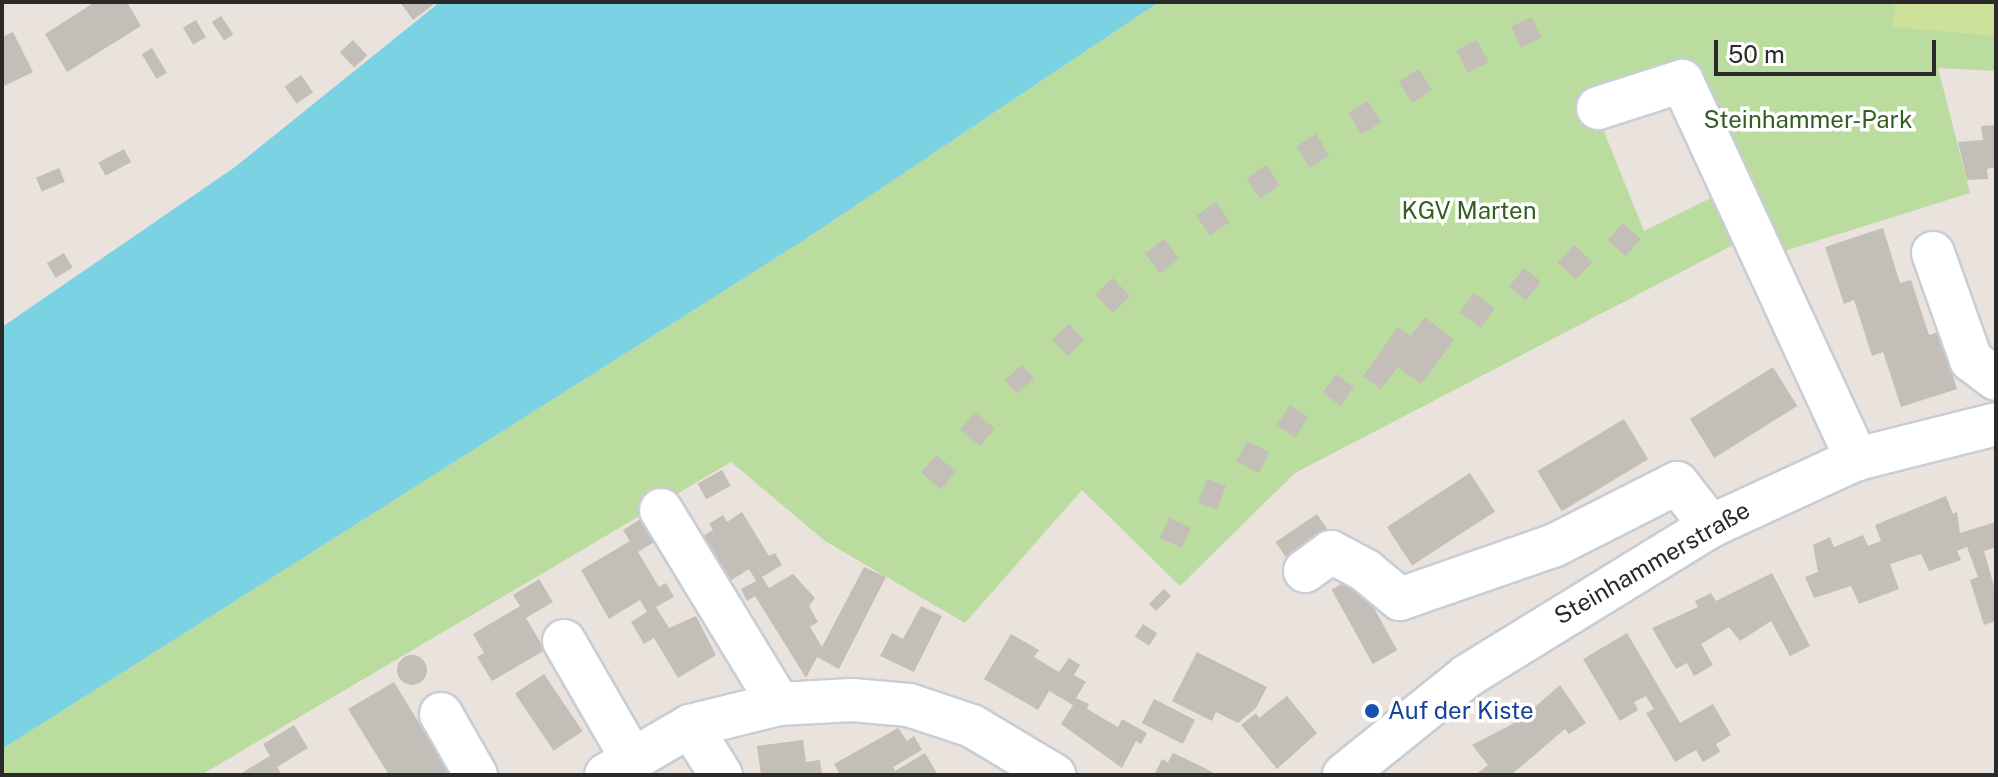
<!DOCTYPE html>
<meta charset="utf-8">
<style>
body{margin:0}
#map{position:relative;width:1998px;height:777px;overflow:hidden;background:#eae3dd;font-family:"Public Sans",sans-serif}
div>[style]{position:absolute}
.green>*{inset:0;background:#badc9e}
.pitch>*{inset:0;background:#cce29b}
.water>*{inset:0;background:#7ad2e2}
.building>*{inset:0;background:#c3beb8;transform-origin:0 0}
.round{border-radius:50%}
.roads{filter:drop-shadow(2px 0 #c8cdd6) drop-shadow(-2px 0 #c8cdd6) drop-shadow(0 2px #c8cdd6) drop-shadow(0 -2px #c8cdd6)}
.minor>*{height:42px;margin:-21px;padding:0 21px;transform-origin:21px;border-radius:21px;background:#fff}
.dots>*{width:22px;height:22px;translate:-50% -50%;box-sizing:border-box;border:4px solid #fff;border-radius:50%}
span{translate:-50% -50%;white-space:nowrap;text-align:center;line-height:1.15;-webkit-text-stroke:7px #fff;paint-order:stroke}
.park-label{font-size:24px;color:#345f21}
.street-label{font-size:24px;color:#2a2a2a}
.transit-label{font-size:24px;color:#164399}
.left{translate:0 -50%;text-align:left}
.frame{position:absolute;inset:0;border:4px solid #2a2a2a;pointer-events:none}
.scale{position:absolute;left:1714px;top:40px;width:222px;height:36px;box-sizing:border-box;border:4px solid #2a2a2a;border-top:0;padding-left:10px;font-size:24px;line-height:28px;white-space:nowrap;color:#2a2a2a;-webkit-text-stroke:6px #fff;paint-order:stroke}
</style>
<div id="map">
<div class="green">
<div style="clip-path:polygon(evenodd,1159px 2px,1996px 2px,1996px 71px,1938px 68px,1970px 193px,1772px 255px,1758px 232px,1295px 473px,1180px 586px,1082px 490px,965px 623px,825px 541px,731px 462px,201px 775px,2px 775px,2px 749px,804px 240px,1159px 2px,1659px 80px,1713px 197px,1644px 231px,1593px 104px,1659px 80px)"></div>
</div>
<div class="pitch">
<div style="clip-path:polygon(1895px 2px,1996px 2px,1996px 36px,1893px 27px)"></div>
</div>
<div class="water">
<div style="clip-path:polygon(440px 2px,1159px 2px,804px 240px,2px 749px,2px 327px,235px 167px)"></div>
</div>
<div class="building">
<div style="clip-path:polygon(95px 2px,127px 2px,141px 26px,67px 72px,45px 34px)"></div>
<div style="clip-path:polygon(400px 2px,431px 2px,433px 5px,413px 20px)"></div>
<div style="left:221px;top:16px;width:22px;height:11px;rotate:56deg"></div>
<div style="left:1532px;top:17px;width:23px;height:23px;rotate:65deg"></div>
<div style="left:196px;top:20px;width:20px;height:15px;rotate:60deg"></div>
<div style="clip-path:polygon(13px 32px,33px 72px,2px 87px,2px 37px)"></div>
<div style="left:353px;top:40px;width:21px;height:18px;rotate:47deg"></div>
<div style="left:1477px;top:40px;width:25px;height:23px;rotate:63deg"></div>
<div style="left:152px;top:48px;width:29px;height:12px;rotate:59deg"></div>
<div style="left:1419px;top:69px;width:25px;height:24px;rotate:58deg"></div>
<div style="left:301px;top:75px;width:21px;height:20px;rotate:55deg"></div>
<div style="left:1368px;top:101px;width:25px;height:23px;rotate:58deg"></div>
<div style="clip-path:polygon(1996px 125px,1996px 167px,1987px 169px,1988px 179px,1967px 180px,1958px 142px,1983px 140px,1981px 126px)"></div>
<div style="left:1316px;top:134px;width:25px;height:23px;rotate:58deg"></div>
<div style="left:124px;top:149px;width:15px;height:29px;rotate:62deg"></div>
<div style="left:1266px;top:165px;width:24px;height:24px;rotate:55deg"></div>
<div style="left:59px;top:168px;width:15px;height:25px;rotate:67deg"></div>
<div style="left:1216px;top:202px;width:24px;height:24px;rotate:55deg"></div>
<div style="left:1623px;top:223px;width:24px;height:23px;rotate:42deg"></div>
<div style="clip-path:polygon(1883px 228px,1900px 283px,1911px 280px,1929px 335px,1939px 332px,1957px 389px,1901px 407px,1883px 352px,1872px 356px,1854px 300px,1844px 304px,1825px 247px)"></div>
<div style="left:1164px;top:239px;width:25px;height:24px;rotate:53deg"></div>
<div style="left:1574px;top:245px;width:25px;height:24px;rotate:43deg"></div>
<div style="left:64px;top:253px;width:17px;height:20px;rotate:59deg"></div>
<div style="left:1524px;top:268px;width:22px;height:24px;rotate:39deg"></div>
<div style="left:1113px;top:278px;width:25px;height:24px;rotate:47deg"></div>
<div style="left:1474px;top:293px;width:26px;height:24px;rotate:37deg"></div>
<div style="clip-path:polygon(1425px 317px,1454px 340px,1421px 384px,1398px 367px,1381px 389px,1363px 376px,1398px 327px,1411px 336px)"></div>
<div style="left:1069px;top:324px;width:22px;height:23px;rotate:47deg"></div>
<div style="left:1022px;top:365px;width:18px;height:23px;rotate:49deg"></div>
<div style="left:1773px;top:367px;width:46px;height:98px;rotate:58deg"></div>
<div style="left:1336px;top:374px;width:22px;height:23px;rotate:36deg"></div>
<div style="left:1290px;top:405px;width:22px;height:24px;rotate:34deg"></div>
<div style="left:975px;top:412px;width:26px;height:23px;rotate:40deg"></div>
<div style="left:1624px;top:419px;width:47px;height:101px;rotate:59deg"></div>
<div style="left:1247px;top:441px;width:25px;height:23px;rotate:27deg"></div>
<div style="left:936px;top:455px;width:26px;height:23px;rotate:40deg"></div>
<div style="left:722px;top:470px;width:18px;height:28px;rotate:61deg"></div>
<div style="left:1470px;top:473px;width:46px;height:99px;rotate:57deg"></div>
<div style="left:1207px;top:479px;width:20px;height:25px;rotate:20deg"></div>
<div style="clip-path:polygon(1946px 496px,1953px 514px,1957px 512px,1960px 533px,1996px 522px,1996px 547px,1984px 551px,1996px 593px,1996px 621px,1984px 625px,1970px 580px,1978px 577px,1967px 547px,1957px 551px,1961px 560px,1929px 571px,1921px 554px,1890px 564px,1899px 589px,1859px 604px,1851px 586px,1814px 598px,1805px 577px,1818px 572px,1813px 545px,1830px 537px,1834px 547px,1863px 535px,1868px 546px,1881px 541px,1875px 525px)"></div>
<div style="clip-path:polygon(742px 512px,769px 556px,775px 553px,782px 565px,762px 577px,769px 588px,793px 574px,815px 598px,809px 606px,818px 622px,810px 627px,822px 647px,864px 567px,886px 577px,839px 669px,817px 657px,806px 678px,755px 596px,747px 601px,741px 589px,756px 581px,749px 569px,730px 581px,703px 536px,713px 530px,709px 524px,723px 515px,727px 522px)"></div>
<div style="clip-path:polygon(650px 513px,664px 536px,638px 552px,659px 587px,666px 583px,674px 597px,656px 607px,669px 628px,696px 616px,716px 655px,678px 678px,654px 638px,644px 644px,631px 622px,647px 612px,640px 600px,609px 619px,581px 570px,630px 541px,623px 530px)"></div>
<div style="left:1317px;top:514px;width:25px;height:50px;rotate:56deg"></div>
<div style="left:1169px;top:518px;width:24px;height:22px;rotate:24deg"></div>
<div style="clip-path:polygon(1772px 573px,1810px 646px,1790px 656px,1771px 621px,1740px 641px,1729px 627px,1701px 644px,1713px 665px,1694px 676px,1687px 663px,1676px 669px,1652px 628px,1698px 607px,1695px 601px,1711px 593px,1716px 601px)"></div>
<div style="left:1356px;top:576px;width:85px;height:28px;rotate:61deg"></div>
<div style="clip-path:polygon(539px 579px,553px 602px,526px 618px,545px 650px,492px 681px,477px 657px,484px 653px,473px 634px,520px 606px,513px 595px)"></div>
<div style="left:1164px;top:589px;width:10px;height:21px;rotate:45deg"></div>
<div style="clip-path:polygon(921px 606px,942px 616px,914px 672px,880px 656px,892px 633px,903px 639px)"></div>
<div style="left:1143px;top:624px;width:17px;height:15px;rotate:33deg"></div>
<div style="clip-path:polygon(1627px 633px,1680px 723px,1713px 704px,1731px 735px,1716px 744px,1720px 752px,1703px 762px,1696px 750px,1675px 762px,1646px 713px,1654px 709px,1646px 696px,1634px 702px,1638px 710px,1620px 721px,1583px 659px)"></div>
<div style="clip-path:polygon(1011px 634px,1039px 650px,1034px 657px,1059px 672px,1069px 658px,1080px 665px,1074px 675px,1086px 682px,1076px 698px,1089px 704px,1087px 709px,1118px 727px,1122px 719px,1147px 733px,1141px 744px,1136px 741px,1122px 768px,1061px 724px,1073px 705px,1049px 691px,1038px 710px,984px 679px)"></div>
<div style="clip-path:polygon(1197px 652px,1267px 687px,1256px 708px,1238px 723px,1216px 712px,1212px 721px,1172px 701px)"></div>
<div class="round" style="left:397px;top:655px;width:30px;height:30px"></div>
<div style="left:544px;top:674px;width:69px;height:35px;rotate:56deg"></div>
<div style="clip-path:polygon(394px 682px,442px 761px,453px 775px,389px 775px,348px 709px)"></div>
<div style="clip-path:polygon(1560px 685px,1586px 723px,1569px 734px,1565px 729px,1511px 775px,1475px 775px,1488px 765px,1472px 745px,1520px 720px)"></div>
<div style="clip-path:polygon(1287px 696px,1317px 733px,1277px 769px,1241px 725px,1256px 713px,1259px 718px)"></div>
<div style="left:1154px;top:699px;width:46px;height:27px;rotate:27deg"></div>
<div style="clip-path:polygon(294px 725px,308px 748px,277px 767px,282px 775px,238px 775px,270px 756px,263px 744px)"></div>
<div style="clip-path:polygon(898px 728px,907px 741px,914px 736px,922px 750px,893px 767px,895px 771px,925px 753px,938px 775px,840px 775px,834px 764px)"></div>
<div style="clip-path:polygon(803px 740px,806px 762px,820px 760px,822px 775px,761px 775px,757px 746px)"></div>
<div style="clip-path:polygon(1173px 753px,1203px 767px,1217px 775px,1154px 775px,1162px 759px,1168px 762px)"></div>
</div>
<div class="roads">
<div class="minor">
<div style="left:1598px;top:108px;width:88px;rotate:-17.8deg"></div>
<div style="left:1682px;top:81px;width:417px;rotate:65.2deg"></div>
<div style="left:1933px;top:253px;width:114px;rotate:70.4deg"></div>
<div style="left:1971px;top:360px;width:31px;rotate:37deg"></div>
<div style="left:661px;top:510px;width:227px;rotate:58.7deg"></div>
<div style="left:1305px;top:571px;width:32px;rotate:-36deg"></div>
<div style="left:1331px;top:552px;width:40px;rotate:28deg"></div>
<div style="left:1366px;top:571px;width:44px;rotate:39.5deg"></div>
<div style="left:1400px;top:599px;width:164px;rotate:-19.2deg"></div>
<div style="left:1555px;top:545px;width:137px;rotate:-26.9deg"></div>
<div style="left:1677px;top:483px;width:55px;rotate:51.7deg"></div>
<div style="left:564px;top:641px;width:136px;rotate:60deg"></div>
<div style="left:441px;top:714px;width:70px;rotate:60.2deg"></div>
<div style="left:690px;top:726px;width:58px;rotate:57.7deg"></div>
<div style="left:606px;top:775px;width:97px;rotate:-30.3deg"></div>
<div style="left:690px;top:726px;width:92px;rotate:-13.9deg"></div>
<div style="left:779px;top:704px;width:73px;rotate:-3.1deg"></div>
<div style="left:852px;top:700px;width:57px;rotate:5deg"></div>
<div style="left:909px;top:705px;width:66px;rotate:18.4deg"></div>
<div style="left:972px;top:726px;width:96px;rotate:30.9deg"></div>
<div style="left:1344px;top:775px;width:158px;rotate:-38.8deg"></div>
<div style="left:1467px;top:676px;width:286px;rotate:-31.6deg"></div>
<div style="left:1711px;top:526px;width:161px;rotate:-24.7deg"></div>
<div style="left:1857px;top:459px;width:143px;rotate:-14.1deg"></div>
</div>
</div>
<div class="dots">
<div style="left:1372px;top:711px;background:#1a4fb4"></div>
</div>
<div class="park-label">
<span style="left:1808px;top:120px">Steinhammer-Park</span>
<span style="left:1469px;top:211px">KGV Marten</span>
</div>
<div class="street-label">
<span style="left:1652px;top:563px;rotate:-30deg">Steinhammerstraße</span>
</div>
<div class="transit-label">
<span class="left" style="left:1388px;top:711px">Auf der Kiste</span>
</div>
<div class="frame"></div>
<div class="scale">50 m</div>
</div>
